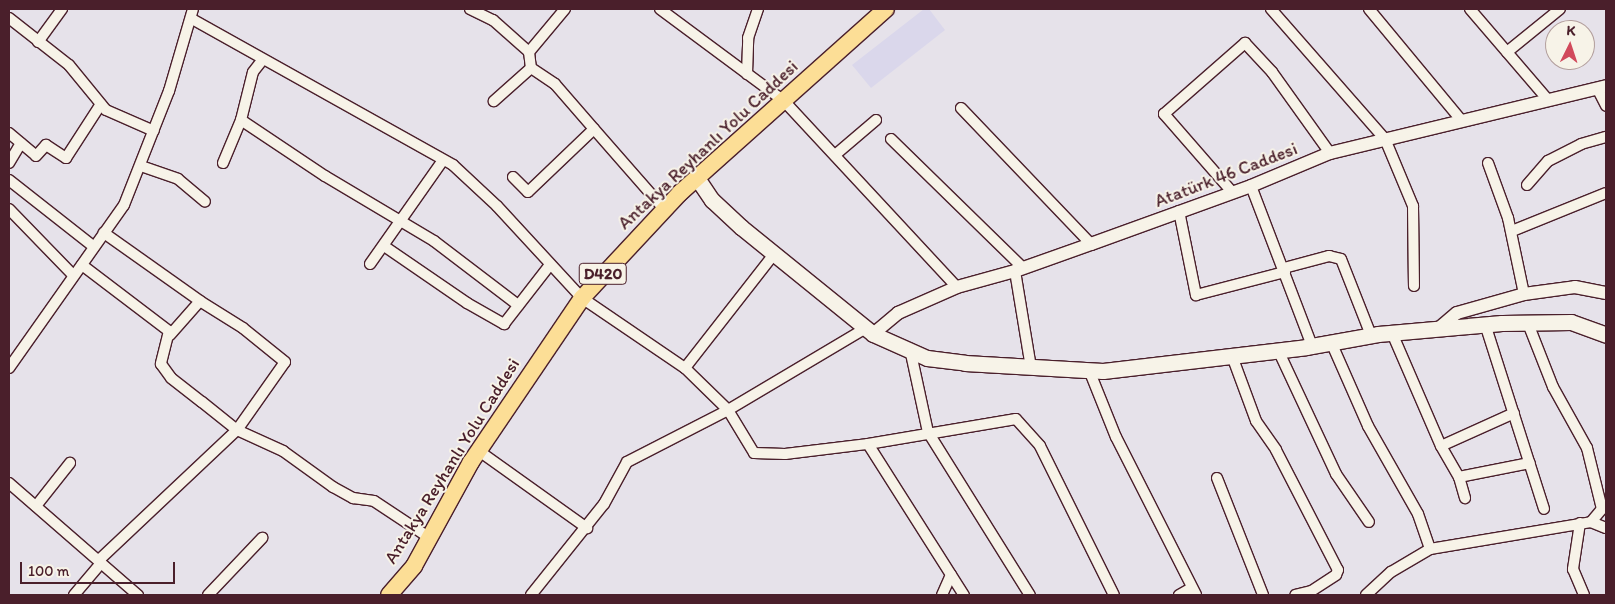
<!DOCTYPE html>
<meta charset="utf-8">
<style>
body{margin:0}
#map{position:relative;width:1615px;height:604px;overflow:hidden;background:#e6e2ea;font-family:Itim,sans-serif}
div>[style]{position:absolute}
.built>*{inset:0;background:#dad7eb}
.roads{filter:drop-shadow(1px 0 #4a1f2b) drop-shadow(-1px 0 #4a1f2b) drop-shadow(0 1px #4a1f2b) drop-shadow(0 -1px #4a1f2b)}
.minor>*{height:10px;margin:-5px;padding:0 5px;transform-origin:5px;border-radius:5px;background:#f7f3e8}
.tertiary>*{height:12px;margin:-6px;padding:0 6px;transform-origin:6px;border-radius:6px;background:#f7f3e8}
.secondary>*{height:15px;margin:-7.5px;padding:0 7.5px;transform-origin:7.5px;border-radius:7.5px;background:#f7f3e8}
.primary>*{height:16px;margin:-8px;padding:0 8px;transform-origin:8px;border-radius:8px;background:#fcde96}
span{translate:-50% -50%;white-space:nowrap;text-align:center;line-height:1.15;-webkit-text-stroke:4px #f7f3e8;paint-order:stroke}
.shield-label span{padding:1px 4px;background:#f7f3e8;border:1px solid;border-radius:4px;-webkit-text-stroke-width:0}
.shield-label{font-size:16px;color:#4a1f2b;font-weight:700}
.street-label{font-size:18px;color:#4a1f2b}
.frame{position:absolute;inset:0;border:10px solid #4a1f2b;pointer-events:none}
.north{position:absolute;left:1545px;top:20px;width:50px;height:50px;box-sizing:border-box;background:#f7f3e8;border:1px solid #b29e9c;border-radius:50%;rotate:4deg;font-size:14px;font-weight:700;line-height:20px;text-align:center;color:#4a1f2b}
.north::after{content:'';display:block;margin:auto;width:18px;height:22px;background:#d1495b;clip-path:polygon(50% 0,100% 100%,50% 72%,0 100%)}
.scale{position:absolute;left:20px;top:562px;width:155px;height:22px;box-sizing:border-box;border:2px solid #4a1f2b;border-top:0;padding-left:6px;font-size:15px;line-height:18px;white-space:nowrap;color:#4a1f2b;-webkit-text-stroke:4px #f7f3e8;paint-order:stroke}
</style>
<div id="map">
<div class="built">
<div style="clip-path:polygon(924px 9px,929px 9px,945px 30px,871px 88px,852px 65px)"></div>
</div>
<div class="roads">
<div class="minor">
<div style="left:470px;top:9px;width:25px;rotate:26deg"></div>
<div style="left:493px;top:20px;width:48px;rotate:41.6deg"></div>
<div style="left:529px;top:52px;width:16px;rotate:83deg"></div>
<div style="left:531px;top:68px;width:50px;rotate:138.3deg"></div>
<div style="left:660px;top:9px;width:154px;rotate:36.6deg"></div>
<div style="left:784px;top:101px;width:254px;rotate:47.1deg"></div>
<div style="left:1271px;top:9px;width:173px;rotate:48.8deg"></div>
<div style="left:1385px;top:139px;width:73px;rotate:67.3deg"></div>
<div style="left:1413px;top:206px;width:80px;rotate:89.3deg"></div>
<div style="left:1369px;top:9px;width:146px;rotate:50.3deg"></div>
<div style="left:1470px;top:9px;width:120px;rotate:49.4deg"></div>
<div style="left:9px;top:18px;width:76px;rotate:38.1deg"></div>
<div style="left:69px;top:65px;width:58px;rotate:50.6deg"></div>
<div style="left:106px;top:110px;width:52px;rotate:23.6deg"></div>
<div style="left:192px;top:19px;width:299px;rotate:29.2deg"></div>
<div style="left:453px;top:165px;width:60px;rotate:43deg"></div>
<div style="left:497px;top:206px;width:125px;rotate:47.3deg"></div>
<div style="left:582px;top:298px;width:125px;rotate:34.2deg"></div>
<div style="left:685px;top:368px;width:60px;rotate:44.3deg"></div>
<div style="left:728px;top:410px;width:50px;rotate:58.8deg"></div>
<div style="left:754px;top:453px;width:31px;rotate:2deg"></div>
<div style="left:785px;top:454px;width:84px;rotate:-6.9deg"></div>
<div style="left:868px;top:444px;width:150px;rotate:-9.6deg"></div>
<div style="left:1016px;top:419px;width:36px;rotate:48deg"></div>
<div style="left:1040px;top:446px;width:166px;rotate:63.6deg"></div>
<div style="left:38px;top:42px;width:41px;rotate:-54deg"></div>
<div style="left:529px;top:52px;width:56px;rotate:-50.1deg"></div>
<div style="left:1507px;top:52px;width:68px;rotate:-39.1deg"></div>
<div style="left:747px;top:74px;width:36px;rotate:-88deg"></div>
<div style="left:748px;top:38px;width:31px;rotate:-71deg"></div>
<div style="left:1597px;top:88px;width:20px;rotate:63deg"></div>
<div style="left:961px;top:108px;width:188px;rotate:46.3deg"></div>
<div style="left:241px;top:120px;width:101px;rotate:33.7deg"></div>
<div style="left:325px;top:176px;width:127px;rotate:30.8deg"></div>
<div style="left:434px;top:241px;width:106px;rotate:37.3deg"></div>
<div style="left:594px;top:129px;width:106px;rotate:48.8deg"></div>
<div style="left:9px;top:133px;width:35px;rotate:40deg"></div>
<div style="left:36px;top:156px;width:15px;rotate:-48deg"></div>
<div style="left:46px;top:145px;width:24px;rotate:33deg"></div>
<div style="left:66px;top:158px;width:64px;rotate:-57.1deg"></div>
<div style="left:891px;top:139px;width:185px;rotate:44.3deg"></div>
<div style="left:835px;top:155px;width:54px;rotate:-40.5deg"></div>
<div style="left:9px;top:163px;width:23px;rotate:-59deg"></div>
<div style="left:223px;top:163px;width:47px;rotate:-67.3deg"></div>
<div style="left:241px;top:120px;width:49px;rotate:-76deg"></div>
<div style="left:253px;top:72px;width:16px;rotate:-52deg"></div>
<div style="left:1488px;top:163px;width:59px;rotate:70deg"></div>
<div style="left:1508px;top:218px;width:78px;rotate:78.1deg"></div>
<div style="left:141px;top:166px;width:39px;rotate:19deg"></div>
<div style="left:178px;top:179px;width:35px;rotate:40deg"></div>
<div style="left:513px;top:177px;width:21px;rotate:45deg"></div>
<div style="left:528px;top:192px;width:91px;rotate:-43.7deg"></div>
<div style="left:594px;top:129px;width:60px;rotate:-130.9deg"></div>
<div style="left:555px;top:84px;width:29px;rotate:-146deg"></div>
<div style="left:9px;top:180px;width:108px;rotate:38.2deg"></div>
<div style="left:1527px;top:185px;width:32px;rotate:-49deg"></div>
<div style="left:1548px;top:161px;width:37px;rotate:-27deg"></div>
<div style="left:1581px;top:144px;width:26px;rotate:-16deg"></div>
<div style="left:1251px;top:186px;width:171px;rotate:69.1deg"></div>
<div style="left:1233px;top:193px;width:105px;rotate:-131.1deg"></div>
<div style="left:1164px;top:114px;width:108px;rotate:-41.2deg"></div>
<div style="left:1245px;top:43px;width:40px;rotate:47deg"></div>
<div style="left:1272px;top:72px;width:100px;rotate:54.4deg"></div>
<div style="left:9px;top:209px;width:92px;rotate:45.9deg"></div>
<div style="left:1179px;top:211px;width:86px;rotate:78.6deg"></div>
<div style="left:1196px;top:295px;width:92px;rotate:-14.5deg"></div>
<div style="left:1512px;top:231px;width:101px;rotate:-22deg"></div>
<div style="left:384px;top:246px;width:101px;rotate:34.5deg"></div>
<div style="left:467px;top:303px;width:43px;rotate:29.6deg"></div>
<div style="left:504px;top:324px;width:73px;rotate:-52.2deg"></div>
<div style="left:370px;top:264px;width:127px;rotate:-54.9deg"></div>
<div style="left:82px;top:265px;width:109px;rotate:37.2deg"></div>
<div style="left:169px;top:331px;width:34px;rotate:104deg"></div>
<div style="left:161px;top:364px;width:17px;rotate:54deg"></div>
<div style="left:171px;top:378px;width:39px;rotate:38deg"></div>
<div style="left:202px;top:402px;width:45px;rotate:38.7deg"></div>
<div style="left:237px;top:430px;width:51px;rotate:24.5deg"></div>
<div style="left:283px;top:451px;width:62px;rotate:35.8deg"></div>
<div style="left:333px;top:487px;width:23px;rotate:29deg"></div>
<div style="left:353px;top:498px;width:21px;rotate:8deg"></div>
<div style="left:374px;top:501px;width:67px;rotate:33.5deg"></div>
<div style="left:1284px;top:268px;width:47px;rotate:-14.9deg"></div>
<div style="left:1329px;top:256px;width:12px;rotate:14deg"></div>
<div style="left:1341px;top:259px;width:82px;rotate:68.5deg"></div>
<div style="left:1015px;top:271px;width:98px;rotate:80.6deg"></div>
<div style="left:1485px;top:324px;width:194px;rotate:72.3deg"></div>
<div style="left:1392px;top:333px;width:123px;rotate:66.6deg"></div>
<div style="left:1441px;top:446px;width:36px;rotate:60deg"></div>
<div style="left:1459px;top:477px;width:22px;rotate:74deg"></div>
<div style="left:170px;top:335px;width:45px;rotate:-48.6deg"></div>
<div style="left:1331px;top:342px;width:92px;rotate:66.2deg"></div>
<div style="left:1368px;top:426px;width:101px;rotate:60.4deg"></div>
<div style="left:1418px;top:514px;width:37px;rotate:71deg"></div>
<div style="left:910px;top:349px;width:85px;rotate:77.8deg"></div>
<div style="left:928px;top:432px;width:192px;rotate:58deg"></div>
<div style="left:1278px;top:350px;width:137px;rotate:64.9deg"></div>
<div style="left:1336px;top:474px;width:58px;rotate:55.5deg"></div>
<div style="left:1232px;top:356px;width:69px;rotate:69.7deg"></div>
<div style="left:1256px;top:421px;width:35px;rotate:55deg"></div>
<div style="left:1276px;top:450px;width:135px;rotate:62.7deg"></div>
<div style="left:1338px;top:570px;width:5px;rotate:112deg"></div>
<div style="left:1336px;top:575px;width:30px;rotate:147deg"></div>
<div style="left:1311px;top:591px;width:16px;rotate:166deg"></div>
<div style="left:9px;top:368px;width:199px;rotate:-54.8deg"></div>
<div style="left:124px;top:205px;width:123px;rotate:-68.5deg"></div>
<div style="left:169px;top:91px;width:85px;rotate:-73.7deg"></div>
<div style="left:685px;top:368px;width:145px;rotate:-52deg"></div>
<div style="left:1089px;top:370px;width:72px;rotate:68.1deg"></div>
<div style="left:1116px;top:437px;width:177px;rotate:63.1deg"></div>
<div style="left:868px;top:444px;width:179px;rotate:57.6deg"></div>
<div style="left:1441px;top:446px;width:80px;rotate:-24.3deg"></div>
<div style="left:479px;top:451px;width:133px;rotate:35.5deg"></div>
<div style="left:1459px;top:477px;width:72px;rotate:-11.2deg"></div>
<div style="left:1217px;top:478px;width:126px;rotate:68.5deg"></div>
<div style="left:9px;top:483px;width:171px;rotate:41deg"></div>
<div style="left:36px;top:506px;width:55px;rotate:-51.7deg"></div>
<div style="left:1591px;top:522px;width:16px;rotate:22deg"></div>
<div style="left:1580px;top:523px;width:47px;rotate:98.7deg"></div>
<div style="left:1573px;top:569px;width:28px;rotate:67deg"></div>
<div style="left:99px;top:560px;width:190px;rotate:-43.3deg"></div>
<div style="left:237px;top:430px;width:83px;rotate:-54.8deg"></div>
<div style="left:285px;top:362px;width:54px;rotate:-141deg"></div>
<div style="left:243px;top:328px;width:51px;rotate:-147.9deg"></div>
<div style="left:200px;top:301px;width:118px;rotate:-144.7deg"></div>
<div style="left:74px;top:595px;width:42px;rotate:-49.8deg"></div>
<div style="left:208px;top:595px;width:79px;rotate:-46.5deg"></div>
<div style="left:531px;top:595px;width:117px;rotate:-51.3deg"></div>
<div style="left:604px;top:504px;width:48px;rotate:-61.3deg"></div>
<div style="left:627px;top:462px;width:114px;rotate:-27.2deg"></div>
<div style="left:728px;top:410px;width:161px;rotate:-30.7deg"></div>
<div style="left:942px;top:595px;width:22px;rotate:-66deg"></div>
<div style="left:1179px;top:595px;width:13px;rotate:-29deg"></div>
<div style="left:1366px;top:595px;width:34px;rotate:-43deg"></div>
<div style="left:1391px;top:572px;width:45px;rotate:-30.5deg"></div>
<div style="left:1430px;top:549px;width:163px;rotate:-9.5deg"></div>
<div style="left:1591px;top:522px;width:17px;rotate:-50deg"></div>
<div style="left:1602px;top:509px;width:63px;rotate:-103.8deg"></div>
<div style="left:1587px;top:448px;width:70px;rotate:-119.1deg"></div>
<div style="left:1553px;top:387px;width:71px;rotate:-111.5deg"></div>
</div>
<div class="tertiary">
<div style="left:1439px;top:328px;width:23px;rotate:-40deg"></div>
<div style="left:1457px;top:313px;width:70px;rotate:-15.8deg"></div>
<div style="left:1524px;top:294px;width:51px;rotate:-7.8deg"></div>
<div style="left:1575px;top:287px;width:32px;rotate:11deg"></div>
<div style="left:873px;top:334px;width:33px;rotate:-40deg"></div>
<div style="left:898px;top:313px;width:64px;rotate:-23.8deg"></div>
<div style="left:957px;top:287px;width:60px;rotate:-15.4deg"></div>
<div style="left:1015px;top:271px;width:81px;rotate:-19.6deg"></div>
<div style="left:1091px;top:244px;width:170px;rotate:-19.9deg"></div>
<div style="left:1251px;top:186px;width:86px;rotate:-22.7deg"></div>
<div style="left:1330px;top:153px;width:284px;rotate:-13.6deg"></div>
</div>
<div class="secondary">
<div style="left:697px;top:178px;width:27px;rotate:56deg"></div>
<div style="left:712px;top:200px;width:40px;rotate:43deg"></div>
<div style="left:741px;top:227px;width:170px;rotate:39deg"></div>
<div style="left:873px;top:334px;width:59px;rotate:24deg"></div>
<div style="left:927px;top:358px;width:38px;rotate:7deg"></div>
<div style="left:965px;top:363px;width:138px;rotate:3.3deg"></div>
<div style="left:1103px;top:371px;width:204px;rotate:-6.7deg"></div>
<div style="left:1306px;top:347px;width:73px;rotate:-10.2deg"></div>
<div style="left:1378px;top:334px;width:124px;rotate:-5.1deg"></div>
<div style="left:1502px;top:323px;width:69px;rotate:-0.8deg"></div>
<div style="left:1571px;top:322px;width:37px;rotate:20deg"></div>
</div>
<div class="primary">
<div style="left:389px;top:595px;width:38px;rotate:-49deg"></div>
<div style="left:414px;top:566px;width:119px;rotate:-61.3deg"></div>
<div style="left:471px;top:462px;width:198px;rotate:-55.9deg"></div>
<div style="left:582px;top:298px;width:144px;rotate:-47deg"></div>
<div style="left:680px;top:193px;width:276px;rotate:-41.8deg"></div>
</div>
</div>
<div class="shield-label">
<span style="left:603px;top:274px">D420</span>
</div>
<div class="street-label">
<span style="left:708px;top:145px;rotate:-43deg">Antakya Reyhanlı Yolu Caddesi</span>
<span style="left:1226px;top:175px;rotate:-21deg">Atatürk 46 Caddesi</span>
<span style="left:452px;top:461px;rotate:-58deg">Antakya Reyhanlı Yolu Caddesi</span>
</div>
<div class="frame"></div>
<div class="north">K</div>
<div class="scale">100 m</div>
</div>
